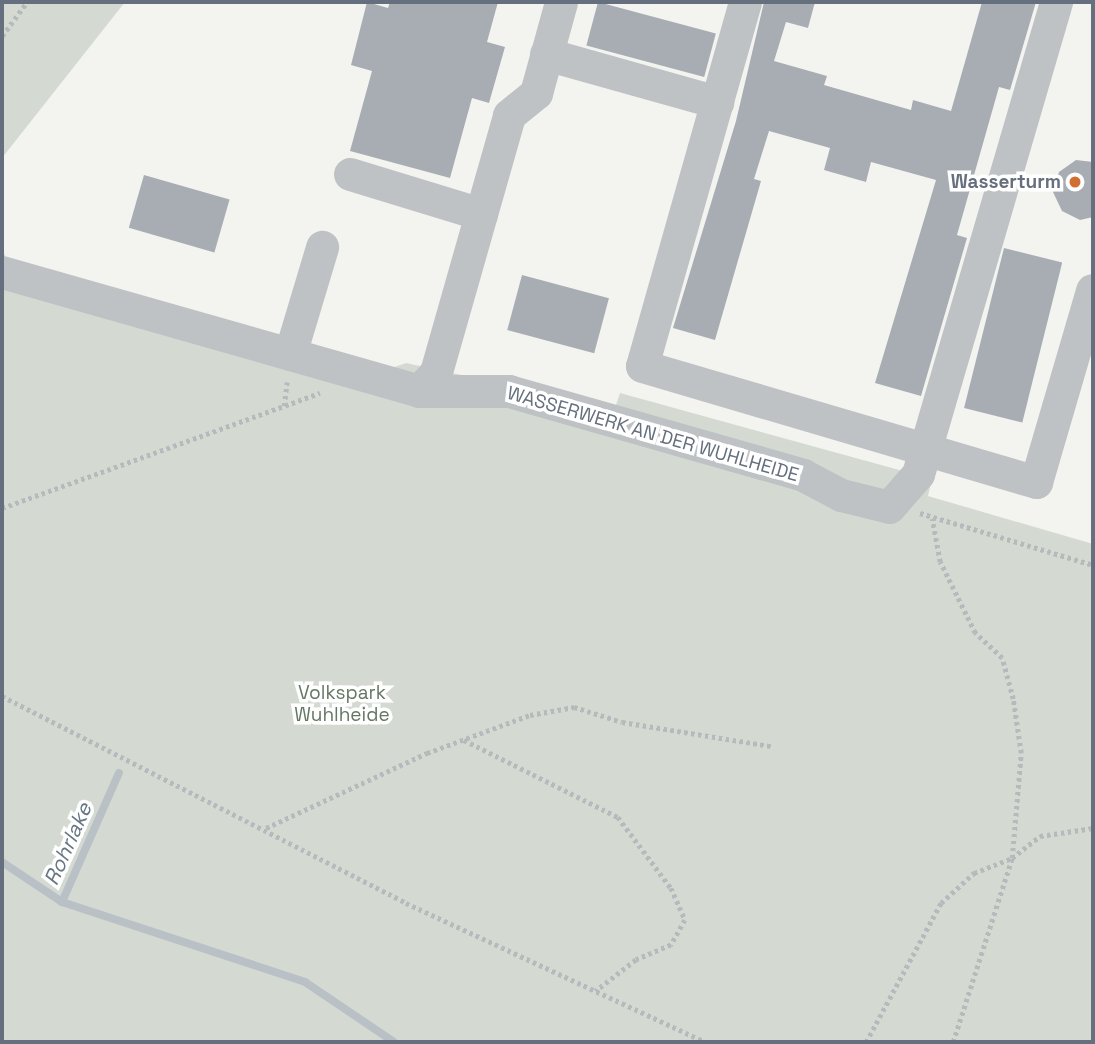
<!DOCTYPE html>
<style>
body{margin:0}
#map{position:relative;width:1095px;height:1044px;overflow:hidden;background:#f3f4f0;font-family:"Space Grotesk",sans-serif}
div>[style]{position:absolute}
.green>*{inset:0;background:#d4dad2}
.stream>*{height:8px;margin:-4px;padding:0 4px;transform-origin:4px;border-radius:4px;background:#b9c1c6}
.building>*{inset:0;background:#a8adb3;transform-origin:0 0}
.path>*{height:4.5px;margin-top:-2.25px;transform-origin:0;background:repeating-linear-gradient(90deg,#b7b9bc 0 3.5px,transparent 0 7px)}
.minor>*{height:33px;margin:-16.5px;padding:0 16.5px;transform-origin:16.5px;border-radius:16.5px;background:#bfc2c5}
.dots>*{width:19px;height:19px;translate:-50% -50%;box-sizing:border-box;border:4px solid #fff;border-radius:50%}
span{translate:-50% -50%;white-space:nowrap;text-align:center;line-height:1.15;-webkit-text-stroke:7px #fff;paint-order:stroke}
.poi-label{font-size:19px;color:#656f7e;font-weight:700}
.right{translate:-100% -50%;text-align:right}
.street-label{font-size:19px;color:#656f7e}
.park-label{font-size:19px;color:#647664}
.water-label{font-size:21px;color:#667682;font-style:italic}
.frame{position:absolute;inset:0;border:4px solid #656f7e;pointer-events:none}
</style>
<div id="map">
<div class="green">
<div style="clip-path:polygon(2px 2px,125px 2px,2px 158px)"></div>
<div style="clip-path:polygon(2px 248px,6px 258px,389px 369px,406px 363px,615px 408px,620px 393px,932px 479px,928px 496px,1093px 544px,1093px 1042px,2px 1042px)"></div>
</div>
<div class="stream">
<div style="left:2px;top:862px;width:72px;rotate:33.7deg"></div>
<div style="left:62px;top:902px;width:141px;rotate:-66.2deg"></div>
<div style="left:62px;top:902px;width:256px;rotate:18.2deg"></div>
<div style="left:305px;top:982px;width:107px;rotate:34deg"></div>
</div>
<div class="building">
<div style="clip-path:polygon(367px 2px,388px 8px,390px 2px,498px 2px,487px 42px,505px 47px,489px 103px,472px 98px,450px 178px,350px 151px,372px 71px,351px 65px)"></div>
<div style="left:598px;top:2px;width:122px;height:45px;rotate:15deg"></div>
<div style="clip-path:polygon(764px 2px,815px 2px,808px 28px,786px 22px,774px 61px,827px 76px,824px 85px,911px 110px,913px 100px,951px 111px,982px 2px,1036px 2px,1010px 90px,999px 87px,957px 235px,967px 238px,921px 396px,875px 383px,936px 180px,871px 162px,866px 182px,824px 170px,830px 148px,769px 131px,754px 179px,761px 181px,715px 340px,673px 328px,736px 121px)"></div>
<div style="clip-path:polygon(1076px 160px,1093px 162px,1093px 217px,1080px 220px,1062px 211px,1053px 192px,1059px 172px)"></div>
<div style="left:144px;top:175px;width:89px;height:55px;rotate:16deg"></div>
<div style="left:1004px;top:248px;width:60px;height:165px;rotate:14deg"></div>
<div style="left:522px;top:275px;width:90px;height:57px;rotate:15deg"></div>
</div>
<div class="path">
<div style="left:2px;top:36px;width:42px;rotate:-53.7deg"></div>
<div style="left:284px;top:406px;width:24px;rotate:-83deg"></div>
<div style="left:2px;top:508px;width:338px;rotate:-19.9deg"></div>
<div style="left:920px;top:513px;width:181px;rotate:16.7deg"></div>
<div style="left:2px;top:696px;width:454px;rotate:27.1deg"></div>
<div style="left:406px;top:903px;width:330px;rotate:24.9deg"></div>
<div style="left:464px;top:740px;width:172px;rotate:26.6deg"></div>
<div style="left:618px;top:817px;width:89px;rotate:53.3deg"></div>
<div style="left:671px;top:888px;width:35px;rotate:66deg"></div>
<div style="left:685px;top:920px;width:29px;rotate:119deg"></div>
<div style="left:671px;top:945px;width:38px;rotate:157deg"></div>
<div style="left:636px;top:960px;width:51px;rotate:142.2deg"></div>
<div style="left:266px;top:828px;width:178px;rotate:-25deg"></div>
<div style="left:427px;top:753px;width:110px;rotate:-20.3deg"></div>
<div style="left:530px;top:715px;width:45px;rotate:-10.3deg"></div>
<div style="left:574px;top:707px;width:50px;rotate:17.4deg"></div>
<div style="left:622px;top:722px;width:151px;rotate:9.2deg"></div>
<div style="left:866px;top:1042px;width:158px;rotate:-61.7deg"></div>
<div style="left:941px;top:903px;width:45px;rotate:-42.3deg"></div>
<div style="left:974px;top:873px;width:41px;rotate:-21.5deg"></div>
<div style="left:1012px;top:858px;width:105px;rotate:-85.1deg"></div>
<div style="left:1021px;top:753px;width:55px;rotate:-98.4deg"></div>
<div style="left:1013px;top:699px;width:42px;rotate:-105deg"></div>
<div style="left:1002px;top:658px;width:37px;rotate:-137deg"></div>
<div style="left:975px;top:633px;width:79px;rotate:-116.2deg"></div>
<div style="left:940px;top:562px;width:44px;rotate:-100.5deg"></div>
<div style="left:953px;top:1042px;width:193px;rotate:-72.2deg"></div>
<div style="left:1012px;top:858px;width:36px;rotate:-38deg"></div>
<div style="left:1040px;top:836px;width:54px;rotate:-8.6deg"></div>
</div>
<div class="minor">
<div style="left:745px;top:2px;width:378px;rotate:105.8deg"></div>
<div style="left:642px;top:366px;width:411px;rotate:16.4deg"></div>
<div style="left:1036px;top:482px;width:200px;rotate:-73.7deg"></div>
<div style="left:546px;top:54px;width:178px;rotate:15.7deg"></div>
<div style="left:350px;top:174px;width:137px;rotate:17deg"></div>
<div style="left:2px;top:272px;width:434px;rotate:15.9deg"></div>
<div style="left:419px;top:391px;width:90px"></div>
<div style="left:509px;top:391px;width:306px;rotate:15.9deg"></div>
<div style="left:803px;top:475px;width:43px;rotate:27.8deg"></div>
<div style="left:841px;top:495px;width:49px;rotate:14deg"></div>
<div style="left:889px;top:507px;width:44px;rotate:-48.7deg"></div>
<div style="left:918px;top:474px;width:492px;rotate:-73.7deg"></div>
<div style="left:290px;top:354px;width:112px;rotate:-73.3deg"></div>
<div style="left:419px;top:391px;width:25px;rotate:-48deg"></div>
<div style="left:436px;top:372px;width:267px;rotate:-74.1deg"></div>
<div style="left:509px;top:115px;width:35px;rotate:-39deg"></div>
<div style="left:536px;top:93px;width:94px;rotate:-74.6deg"></div>
</div>
<div class="dots">
<div style="left:1075px;top:182px;background:#d16f32"></div>
</div>
<div class="poi-label">
<span class="right" style="left:1061px;top:182px">Wasserturm</span>
</div>
<div class="street-label">
<span style="left:653px;top:434px;rotate:16deg">WASSERWERK AN DER WUHLHEIDE</span>
</div>
<div class="park-label">
<span style="left:342px;top:704px">Volkspark<br>Wuhlheide</span>
</div>
<div class="water-label">
<span style="left:68px;top:844px;rotate:-66deg">Rohrlake</span>
</div>
<div class="frame"></div>
</div>
